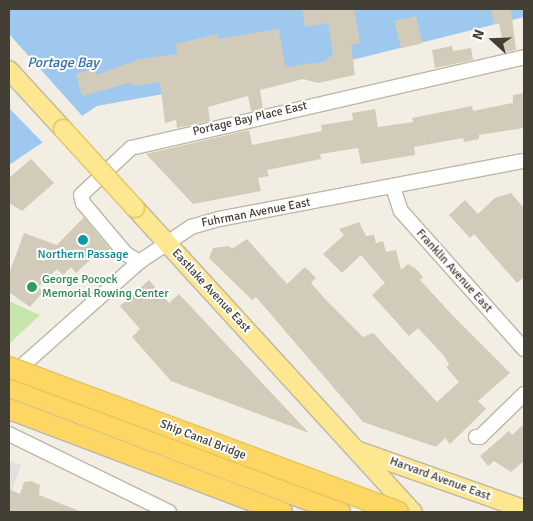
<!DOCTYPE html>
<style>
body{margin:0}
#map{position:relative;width:533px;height:521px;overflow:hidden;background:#f2eee3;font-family:Signika,sans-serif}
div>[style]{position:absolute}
.green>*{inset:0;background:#c7e6ac}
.parking>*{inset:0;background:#e2e0dc}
.water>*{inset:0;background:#9fc8ef}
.pier>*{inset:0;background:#f2eee3}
.building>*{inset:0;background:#d3cbb9;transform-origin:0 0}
.roads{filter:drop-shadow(1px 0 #bdb7a6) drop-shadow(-1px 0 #bdb7a6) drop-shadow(0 1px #bdb7a6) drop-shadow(0 -1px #bdb7a6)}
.minor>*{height:14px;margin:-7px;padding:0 7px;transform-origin:7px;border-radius:7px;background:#fff}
.major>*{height:18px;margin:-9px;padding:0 9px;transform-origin:9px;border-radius:9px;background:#fde791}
.highway>*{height:20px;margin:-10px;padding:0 10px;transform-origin:10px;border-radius:10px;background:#fdd663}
.bridges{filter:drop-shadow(1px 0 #e2c661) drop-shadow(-1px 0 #e2c661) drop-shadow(0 1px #e2c661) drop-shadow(0 -1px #e2c661)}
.major-bridge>*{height:18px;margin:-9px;padding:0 9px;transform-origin:9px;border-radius:9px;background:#fde791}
.highway-bridge>*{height:20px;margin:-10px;padding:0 10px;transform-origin:10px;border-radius:10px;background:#fdd663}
.dots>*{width:14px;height:14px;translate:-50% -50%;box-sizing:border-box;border:2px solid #fff;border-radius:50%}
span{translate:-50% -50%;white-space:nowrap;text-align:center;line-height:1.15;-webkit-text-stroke:4px #fff;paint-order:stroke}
.street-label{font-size:12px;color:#433f34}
.culture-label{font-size:12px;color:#0d838f}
.leisure-label{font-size:12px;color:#27864d}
.left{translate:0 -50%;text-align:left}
.water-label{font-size:14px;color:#2e6eae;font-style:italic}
.frame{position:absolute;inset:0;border:10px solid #433f34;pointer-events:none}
.north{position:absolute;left:468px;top:15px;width:50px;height:50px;-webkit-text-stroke:4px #fff;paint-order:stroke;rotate:290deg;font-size:14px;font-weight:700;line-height:20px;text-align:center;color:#433f34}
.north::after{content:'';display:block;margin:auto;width:18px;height:22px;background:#433f34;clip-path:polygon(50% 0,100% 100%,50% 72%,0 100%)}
</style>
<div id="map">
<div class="green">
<div style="clip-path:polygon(9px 301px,40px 315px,9px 344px)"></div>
</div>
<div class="parking">
<div style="clip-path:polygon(10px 461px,21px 465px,12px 490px,9px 489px)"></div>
</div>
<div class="water">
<div style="clip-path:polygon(9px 9px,524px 9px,524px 17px,356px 59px,97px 106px,9px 165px)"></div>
</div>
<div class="pier">
<div style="clip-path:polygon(9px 34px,84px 118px,45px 145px,9px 108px)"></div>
</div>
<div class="building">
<div style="clip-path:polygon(302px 9px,354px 9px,360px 43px,351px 45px,355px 75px,318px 83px,303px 79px,260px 90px,263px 109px,251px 111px,248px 96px,208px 107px,210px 121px,177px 128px,176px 120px,165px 123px,160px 82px,134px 86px,129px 83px,82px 96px,76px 74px,94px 69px,96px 75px,140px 59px,177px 54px,176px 44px,217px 34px,218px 39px,279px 29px,285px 67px,324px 62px,333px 54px,328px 23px,305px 27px)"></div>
<div style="clip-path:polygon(511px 9px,516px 50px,505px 52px,499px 23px,494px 24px,491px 10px)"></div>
<div style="left:416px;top:16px;width:28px;height:22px;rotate:77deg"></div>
<div style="clip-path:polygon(452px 46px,453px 51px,471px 48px,473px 60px,435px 68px,432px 50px)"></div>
<div style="clip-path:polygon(524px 93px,523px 128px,479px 135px,479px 139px,464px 142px,463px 138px,414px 147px,415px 155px,361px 164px,358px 148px,320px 154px,321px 159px,267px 170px,269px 176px,258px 178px,261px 191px,193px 204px,146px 154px,249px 130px,252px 145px,322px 131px,321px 125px,353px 120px,352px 113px,375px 109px,378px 127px,413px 122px,412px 118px,472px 106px,473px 111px,513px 103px,513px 95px)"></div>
<div style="clip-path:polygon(31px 159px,54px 183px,22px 211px,9px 203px,9px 178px)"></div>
<div style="clip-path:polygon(511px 193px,524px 208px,524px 277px,517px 283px,474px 234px,470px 238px,449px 215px,465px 200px,478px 214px,495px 198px)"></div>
<div style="clip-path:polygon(84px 217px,110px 249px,102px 255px,99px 252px,76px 273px,71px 267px,63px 275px,57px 269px,38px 287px,43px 292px,30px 307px,9px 292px,9px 274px,24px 233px,57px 245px)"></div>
<div style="clip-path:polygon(359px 222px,366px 236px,374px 235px,376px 243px,383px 241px,386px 252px,396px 250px,401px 270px,408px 264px,415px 268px,423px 277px,420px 280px,454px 317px,510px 373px,478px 401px,486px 409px,450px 444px,445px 438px,436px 447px,363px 422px,256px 297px,252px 300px,209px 258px,213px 248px,229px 246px,232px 249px,247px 239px,287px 284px,305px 267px,316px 278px,311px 283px,326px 300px,363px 337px,373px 333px,437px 402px,459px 382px,446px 367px,449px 365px,445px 357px,418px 328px,409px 336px,372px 295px,385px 283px,361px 255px,342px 273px,323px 254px,344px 235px,339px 229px)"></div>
<div style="clip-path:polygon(149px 280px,169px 303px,179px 294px,309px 433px,171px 381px,132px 337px,140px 329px,120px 306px)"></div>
<div style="clip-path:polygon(524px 424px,524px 461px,511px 472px,494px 461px,488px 466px,480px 456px,509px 431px,512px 435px)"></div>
<div style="clip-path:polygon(31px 481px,40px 485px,39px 495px,82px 512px,9px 512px,9px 489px,20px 494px,24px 482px)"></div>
</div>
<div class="roads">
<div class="minor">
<div style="left:393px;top:187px;width:25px;rotate:72deg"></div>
<div style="left:401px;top:211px;width:185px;rotate:48.3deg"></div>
<div style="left:139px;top:262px;width:15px;rotate:-148deg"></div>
<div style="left:126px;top:254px;width:67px;rotate:-130.1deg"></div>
<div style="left:83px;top:203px;width:8px;rotate:-104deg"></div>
<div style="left:81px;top:195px;width:69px;rotate:-43.2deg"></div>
<div style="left:131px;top:148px;width:403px;rotate:-13deg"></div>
<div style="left:13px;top:374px;width:169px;rotate:-41.6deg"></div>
<div style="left:139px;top:262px;width:63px;rotate:-33.9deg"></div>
<div style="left:191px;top:227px;width:29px;rotate:-16deg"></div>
<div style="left:219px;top:219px;width:310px;rotate:-10.8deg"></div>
<div style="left:9px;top:434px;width:178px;rotate:26deg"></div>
<div style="left:476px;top:437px;width:4px"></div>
<div style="left:480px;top:437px;width:62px;rotate:-44.3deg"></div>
</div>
<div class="major">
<div style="left:9px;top:70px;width:80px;rotate:47.5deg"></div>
<div style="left:135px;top:208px;width:412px;rotate:47.6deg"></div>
<div style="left:359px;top:451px;width:175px;rotate:19.4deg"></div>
</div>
<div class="highway">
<div style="left:9px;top:387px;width:354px;rotate:20.7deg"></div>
<div style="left:9px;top:409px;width:292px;rotate:20.7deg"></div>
</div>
</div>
<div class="bridges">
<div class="major-bridge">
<div style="left:63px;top:129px;width:107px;rotate:47.7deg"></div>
</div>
<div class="highway-bridge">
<div style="left:9px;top:367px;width:415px;rotate:20.4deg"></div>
</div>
</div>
<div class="dots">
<div style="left:83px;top:240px;background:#0f9aa8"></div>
<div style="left:32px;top:287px;background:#2e9e5b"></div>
</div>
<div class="street-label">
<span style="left:250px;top:119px;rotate:-13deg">Portage Bay Place East</span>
<span style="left:256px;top:213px;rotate:-11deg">Fuhrman Avenue East</span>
<span style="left:454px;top:271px;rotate:48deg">Franklin Avenue East</span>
<span style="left:211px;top:291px;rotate:47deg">Eastlake Avenue East</span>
<span style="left:203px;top:440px;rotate:21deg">Ship Canal Bridge</span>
<span style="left:440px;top:479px;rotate:20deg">Harvard Avenue East</span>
</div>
<div class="culture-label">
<span style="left:83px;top:255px">Northern Passage</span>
</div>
<div class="leisure-label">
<span class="left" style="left:42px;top:287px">George Pocock<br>Memorial Rowing Center</span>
</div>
<div class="water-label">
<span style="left:63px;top:63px">Portage Bay</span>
</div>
<div class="frame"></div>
<div class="north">N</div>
</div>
